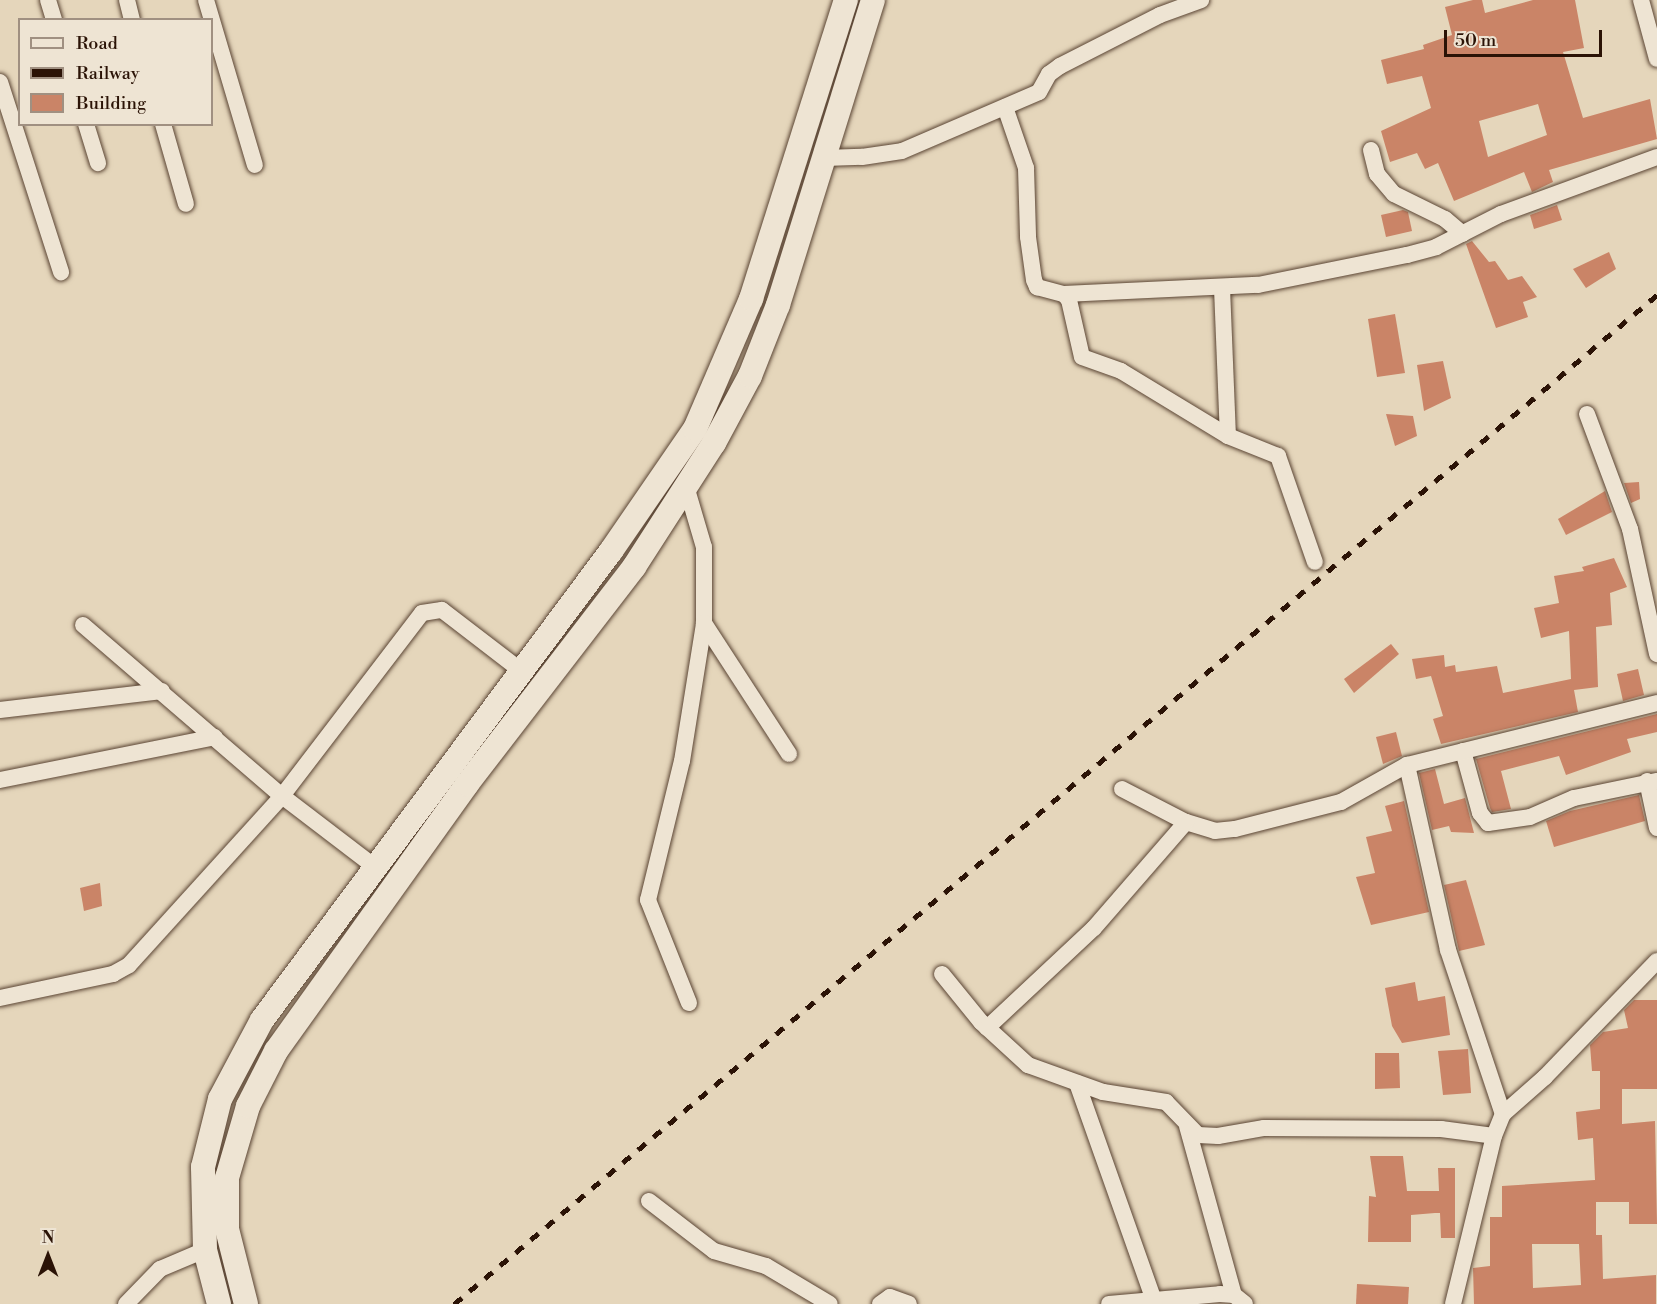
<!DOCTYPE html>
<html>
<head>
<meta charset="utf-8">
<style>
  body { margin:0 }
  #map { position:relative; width:1657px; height:1304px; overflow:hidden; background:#e5d6bb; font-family:"Libre Bodoni",serif }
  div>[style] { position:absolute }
  .building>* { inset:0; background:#ca8467 }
  .roads { filter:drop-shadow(0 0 2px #5a4433) drop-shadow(0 0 2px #5a4433) }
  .minor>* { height:16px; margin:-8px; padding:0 8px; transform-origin:8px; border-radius:8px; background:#eee4d3 }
  .secondary>* { height:24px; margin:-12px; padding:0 12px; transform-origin:12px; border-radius:12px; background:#eee4d3 }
  .rail>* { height:4.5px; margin-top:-2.25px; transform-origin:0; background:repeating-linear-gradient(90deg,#2b1306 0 10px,transparent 0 20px) }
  span { translate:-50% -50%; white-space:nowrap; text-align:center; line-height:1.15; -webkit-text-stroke:5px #eee4d3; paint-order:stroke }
  .legend { position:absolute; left:18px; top:18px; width:195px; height:108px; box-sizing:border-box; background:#eee4d3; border:2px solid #a09081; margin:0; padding:8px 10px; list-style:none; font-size:18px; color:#2b1306 }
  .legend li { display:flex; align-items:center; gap:12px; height:30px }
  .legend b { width:30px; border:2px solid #a09081 }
  .north { position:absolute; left:18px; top:1226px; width:60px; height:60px; -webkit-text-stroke:4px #eee4d3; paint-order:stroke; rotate:0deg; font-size:16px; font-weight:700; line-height:24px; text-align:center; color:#2b1306 }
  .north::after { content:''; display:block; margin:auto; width:21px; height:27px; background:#2b1306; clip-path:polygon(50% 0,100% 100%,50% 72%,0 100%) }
  .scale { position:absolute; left:1444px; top:30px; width:158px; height:27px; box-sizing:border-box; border:3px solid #2b1306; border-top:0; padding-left:8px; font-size:18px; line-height:21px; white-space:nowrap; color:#2b1306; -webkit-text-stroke:4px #eee4d3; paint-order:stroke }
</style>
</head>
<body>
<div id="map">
  <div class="building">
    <i style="clip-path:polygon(evenodd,1473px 0,1482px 0,1485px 13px,1533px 0,1575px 0,1584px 48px,1563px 52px,1583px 118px,1650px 99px,1657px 139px,1549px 170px,1553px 182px,1532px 192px,1524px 172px,1454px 201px,1438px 163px,1425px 169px,1417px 153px,1390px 162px,1381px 131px,1431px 108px,1422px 76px,1387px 84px,1381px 60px,1424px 49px,1423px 45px,1452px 35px,1445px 7px,1473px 0,1538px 104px,1547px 135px,1488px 157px,1479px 121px,1538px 104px)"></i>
    <i style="clip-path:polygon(1557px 205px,1562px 220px,1534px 229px,1530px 215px)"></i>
    <i style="clip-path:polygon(1403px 210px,1408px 212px,1412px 231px,1386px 237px,1381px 215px)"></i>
    <i style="clip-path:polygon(1472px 241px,1489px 262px,1495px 261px,1508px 280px,1522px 276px,1537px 297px,1523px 302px,1528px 317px,1496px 328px,1466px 244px)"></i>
    <i style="clip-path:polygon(1609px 252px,1616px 269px,1586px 288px,1573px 269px)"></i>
    <i style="clip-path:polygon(1395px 314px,1405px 373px,1377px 377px,1368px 319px)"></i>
    <i style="clip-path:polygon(1443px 361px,1451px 398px,1424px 411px,1417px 365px)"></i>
    <i style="clip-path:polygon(1386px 414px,1413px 416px,1417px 436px,1395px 446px)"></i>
    <i style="clip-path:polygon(1639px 482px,1640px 499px,1631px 503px,1624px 483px)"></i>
    <i style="clip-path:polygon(1605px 491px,1612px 512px,1566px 535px,1558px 519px)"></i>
    <i style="clip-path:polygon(1614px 558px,1627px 587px,1610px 593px,1612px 625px,1596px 627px,1598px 687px,1574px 690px,1578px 712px,1441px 744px,1433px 719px,1443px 716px,1431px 676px,1416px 679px,1412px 659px,1444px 655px,1445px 667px,1455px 665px,1456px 672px,1497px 666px,1503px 693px,1571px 679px,1569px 631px,1541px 638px,1534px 608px,1559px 603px,1554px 576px,1584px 571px,1582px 567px)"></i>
    <i style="clip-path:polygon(1391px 644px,1399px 654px,1354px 693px,1344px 679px)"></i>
    <i style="clip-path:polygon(1638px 669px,1644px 695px,1623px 701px,1617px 674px)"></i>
    <i style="clip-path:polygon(1657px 714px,1657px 732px,1627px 739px,1631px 752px,1566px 775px,1559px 756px,1501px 771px,1511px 809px,1492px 812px,1490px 808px,1476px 759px)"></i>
    <i style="clip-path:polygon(1396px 732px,1402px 756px,1383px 764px,1376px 737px)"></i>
    <i style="clip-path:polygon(1435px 769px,1444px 804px,1465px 798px,1474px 833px,1451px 832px,1449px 826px,1432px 830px,1419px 773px)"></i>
    <i style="clip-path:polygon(1639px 795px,1645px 821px,1554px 847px,1546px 821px,1570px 811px)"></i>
    <i style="clip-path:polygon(1404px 801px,1429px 912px,1371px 925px,1356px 877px,1375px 873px,1366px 837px,1392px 831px,1385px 806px)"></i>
    <i style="clip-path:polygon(1466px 880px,1485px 945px,1459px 951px,1444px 885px)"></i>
    <i style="clip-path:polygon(100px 883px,102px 906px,84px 911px,80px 888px)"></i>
    <i style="clip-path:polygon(1415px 982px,1418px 1001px,1445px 996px,1450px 1035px,1402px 1043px,1392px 1026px,1385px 988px)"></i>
    <i style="clip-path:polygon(evenodd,1634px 1000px,1657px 1000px,1657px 1089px,1622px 1089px,1622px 1124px,1655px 1121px,1657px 1224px,1629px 1224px,1629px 1202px,1596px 1202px,1596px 1235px,1602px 1235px,1603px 1279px,1656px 1275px,1656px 1304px,1474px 1304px,1473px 1268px,1490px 1266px,1490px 1217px,1502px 1217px,1502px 1186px,1595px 1180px,1593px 1138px,1578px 1140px,1576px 1112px,1600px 1109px,1600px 1071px,1592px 1071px,1590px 1045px,1603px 1032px,1628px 1028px,1624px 1010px,1634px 1000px,1532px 1244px,1579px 1244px,1581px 1285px,1533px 1288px,1532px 1244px)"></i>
    <i style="clip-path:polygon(1468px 1049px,1471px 1093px,1443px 1095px,1438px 1051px)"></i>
    <i style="clip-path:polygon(1375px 1053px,1399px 1053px,1400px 1088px,1375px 1089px)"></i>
    <i style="clip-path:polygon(1370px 1156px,1403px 1156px,1407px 1191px,1439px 1191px,1438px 1168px,1455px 1168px,1455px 1238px,1441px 1238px,1440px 1213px,1435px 1213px,1411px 1215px,1411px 1242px,1368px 1242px,1369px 1196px,1376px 1197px)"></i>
    <i style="clip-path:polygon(1357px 1284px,1409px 1287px,1408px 1304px,1356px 1304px)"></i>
  </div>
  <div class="roads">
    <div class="minor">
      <i style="left:48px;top:0;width:21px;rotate:73deg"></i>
      <i style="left:127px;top:0;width:21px;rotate:76deg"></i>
      <i style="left:206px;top:0;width:172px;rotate:73.5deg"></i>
      <i style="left:1641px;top:0;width:61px;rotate:74.8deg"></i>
      <i style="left:0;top:82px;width:200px;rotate:72.2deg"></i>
      <i style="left:1005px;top:107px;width:65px;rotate:71deg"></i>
      <i style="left:1026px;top:168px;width:69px;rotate:88.3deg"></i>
      <i style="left:1028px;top:237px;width:43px;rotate:82.1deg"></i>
      <i style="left:1034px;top:280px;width:8px;rotate:67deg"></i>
      <i style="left:1037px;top:287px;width:28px;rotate:15deg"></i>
      <i style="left:1064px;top:294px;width:8px;rotate:50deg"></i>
      <i style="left:1069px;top:300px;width:58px;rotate:77.2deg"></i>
      <i style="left:1082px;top:357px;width:41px;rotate:19.7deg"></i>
      <i style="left:1121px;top:371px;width:125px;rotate:31.3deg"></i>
      <i style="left:1228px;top:436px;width:54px;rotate:21.8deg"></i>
      <i style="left:1278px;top:456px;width:112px;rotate:70.8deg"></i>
      <i style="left:86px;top:124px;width:41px;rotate:72.9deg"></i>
      <i style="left:163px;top:124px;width:83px;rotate:74deg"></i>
      <i style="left:1371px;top:150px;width:25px;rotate:76deg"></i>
      <i style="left:1377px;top:174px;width:26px;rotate:50deg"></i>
      <i style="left:1394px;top:194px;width:57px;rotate:26.1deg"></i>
      <i style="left:1445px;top:219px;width:23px;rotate:40deg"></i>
      <i style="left:824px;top:158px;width:38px;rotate:-2deg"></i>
      <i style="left:862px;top:157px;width:40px;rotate:-8.5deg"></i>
      <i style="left:902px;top:151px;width:149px;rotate:-23.3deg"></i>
      <i style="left:1039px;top:92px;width:21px;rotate:-61deg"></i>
      <i style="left:1049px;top:74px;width:14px;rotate:-36deg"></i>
      <i style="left:1060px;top:66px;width:112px;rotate:-27deg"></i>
      <i style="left:1160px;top:15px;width:44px;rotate:-20.1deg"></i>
      <i style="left:1222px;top:288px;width:148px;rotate:87.7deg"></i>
      <i style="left:1064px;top:294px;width:194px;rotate:-2.7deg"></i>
      <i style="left:1258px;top:285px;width:152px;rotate:-11.4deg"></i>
      <i style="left:1407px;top:255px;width:30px;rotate:-15deg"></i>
      <i style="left:1436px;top:247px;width:73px;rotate:-26.9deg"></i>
      <i style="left:1501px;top:214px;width:166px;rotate:-20.1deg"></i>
      <i style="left:1587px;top:414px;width:123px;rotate:69.5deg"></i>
      <i style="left:1630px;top:529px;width:128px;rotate:77.8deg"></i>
      <i style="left:686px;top:486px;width:64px;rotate:73.6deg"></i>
      <i style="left:704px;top:547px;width:76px;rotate:90deg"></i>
      <i style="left:704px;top:623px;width:156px;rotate:57deg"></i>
      <i style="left:83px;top:625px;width:262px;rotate:40.7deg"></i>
      <i style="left:282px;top:796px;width:117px;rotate:37.4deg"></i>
      <i style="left:0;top:710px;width:163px;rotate:-6.7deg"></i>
      <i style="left:1463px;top:751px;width:64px;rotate:74.7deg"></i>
      <i style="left:1480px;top:813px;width:13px;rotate:51deg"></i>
      <i style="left:1488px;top:823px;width:42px;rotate:-8.1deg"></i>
      <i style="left:1530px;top:817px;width:48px;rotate:-23.4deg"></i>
      <i style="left:1574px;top:798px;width:85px;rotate:-11.6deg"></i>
      <i style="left:1407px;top:765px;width:189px;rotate:77.5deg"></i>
      <i style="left:1448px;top:950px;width:173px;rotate:71.5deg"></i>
      <i style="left:0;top:780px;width:219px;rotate:-11.3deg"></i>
      <i style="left:1647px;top:781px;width:48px;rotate:78deg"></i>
      <i style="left:1122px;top:789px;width:72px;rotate:27.3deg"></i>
      <i style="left:1186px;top:822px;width:30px;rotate:17deg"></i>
      <i style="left:1215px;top:831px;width:20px;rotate:-6deg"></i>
      <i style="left:1235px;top:829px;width:109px;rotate:-14.3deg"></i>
      <i style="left:1341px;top:802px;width:76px;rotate:-29.3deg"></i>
      <i style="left:1407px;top:765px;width:258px;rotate:-13.9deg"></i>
      <i style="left:942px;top:974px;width:62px;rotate:50.9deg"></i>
      <i style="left:981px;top:1022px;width:64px;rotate:42.5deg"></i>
      <i style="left:1028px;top:1065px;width:80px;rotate:19.8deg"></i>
      <i style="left:1103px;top:1092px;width:64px;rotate:9deg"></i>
      <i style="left:1166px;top:1102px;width:46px;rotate:45.9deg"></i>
      <i style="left:1198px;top:1135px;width:20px;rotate:3deg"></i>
      <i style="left:1218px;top:1136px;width:47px;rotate:-9.9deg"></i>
      <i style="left:1264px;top:1128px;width:177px;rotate:0.3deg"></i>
      <i style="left:1441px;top:1129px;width:53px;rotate:7.5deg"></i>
      <i style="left:0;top:998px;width:116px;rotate:-12deg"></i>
      <i style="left:113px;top:974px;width:18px;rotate:-29deg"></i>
      <i style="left:129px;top:965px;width:228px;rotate:-47.8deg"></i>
      <i style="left:282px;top:796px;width:230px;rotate:-52.6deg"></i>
      <i style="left:422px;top:613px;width:20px;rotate:-9deg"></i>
      <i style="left:442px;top:610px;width:97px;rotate:37.5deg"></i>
      <i style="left:689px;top:1003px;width:111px;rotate:-111.7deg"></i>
      <i style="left:648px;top:900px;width:143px;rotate:-76.3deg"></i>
      <i style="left:682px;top:761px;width:140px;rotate:-80.9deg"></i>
      <i style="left:987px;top:1028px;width:146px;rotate:-43.1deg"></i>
      <i style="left:1094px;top:928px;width:140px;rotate:-49deg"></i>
      <i style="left:1077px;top:1083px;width:230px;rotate:70.5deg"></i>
      <i style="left:1187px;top:1126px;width:175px;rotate:74.5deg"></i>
      <i style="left:649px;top:1201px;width:82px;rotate:37.6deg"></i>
      <i style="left:714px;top:1251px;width:54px;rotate:16.1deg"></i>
      <i style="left:766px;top:1266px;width:74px;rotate:30.7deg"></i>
      <i style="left:126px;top:1304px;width:49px;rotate:-45.8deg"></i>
      <i style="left:160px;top:1269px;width:49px;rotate:-22.9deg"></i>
      <i style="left:880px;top:1304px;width:12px;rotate:-35deg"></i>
      <i style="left:890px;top:1297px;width:20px;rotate:20deg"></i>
      <i style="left:1109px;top:1304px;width:111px;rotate:-5.1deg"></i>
      <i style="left:1220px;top:1294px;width:14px;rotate:4deg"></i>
      <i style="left:1234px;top:1295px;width:14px;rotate:39deg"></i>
      <i style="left:1453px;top:1304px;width:173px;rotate:-76.3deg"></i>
      <i style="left:1494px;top:1136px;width:24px;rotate:-68deg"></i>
      <i style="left:1503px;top:1114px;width:56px;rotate:-41.4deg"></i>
      <i style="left:1545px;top:1077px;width:161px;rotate:-46deg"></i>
    </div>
    <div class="secondary">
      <i style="left:219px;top:1304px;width:56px;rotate:-104.5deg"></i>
      <i style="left:205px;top:1250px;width:83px;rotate:-91.4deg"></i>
      <i style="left:203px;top:1167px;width:70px;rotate:-76deg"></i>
      <i style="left:220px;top:1099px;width:89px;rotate:-62deg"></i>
      <i style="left:262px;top:1020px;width:585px;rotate:-53.35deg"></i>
      <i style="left:611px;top:551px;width:148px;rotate:-55.5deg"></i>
      <i style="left:695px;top:429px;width:142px;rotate:-66.7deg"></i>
      <i style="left:751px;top:299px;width:314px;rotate:-72.4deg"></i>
      <i style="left:246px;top:1304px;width:77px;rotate:-104.2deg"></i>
      <i style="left:227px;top:1229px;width:51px;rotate:-90deg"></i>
      <i style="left:227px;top:1178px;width:75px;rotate:-73.7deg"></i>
      <i style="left:248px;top:1106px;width:62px;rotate:-63deg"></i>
      <i style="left:276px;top:1051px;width:328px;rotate:-54.4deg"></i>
      <i style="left:467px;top:784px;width:274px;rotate:-52.4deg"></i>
      <i style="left:634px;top:567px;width:148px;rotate:-57.2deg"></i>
      <i style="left:714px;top:443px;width:76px;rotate:-61.8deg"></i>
      <i style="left:750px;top:376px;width:76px;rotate:-68.5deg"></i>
      <i style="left:778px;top:305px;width:319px;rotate:-72.7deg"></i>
    </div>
  </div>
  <div class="rail">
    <i style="left:454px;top:1304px;width:1570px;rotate:-39.99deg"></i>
  </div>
  <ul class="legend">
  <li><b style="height:8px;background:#eee4d3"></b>Road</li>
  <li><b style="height:8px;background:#2b1306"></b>Railway</li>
  <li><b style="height:16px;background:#ca8467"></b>Building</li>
  </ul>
  <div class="north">N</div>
  <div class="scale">50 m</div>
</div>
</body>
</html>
